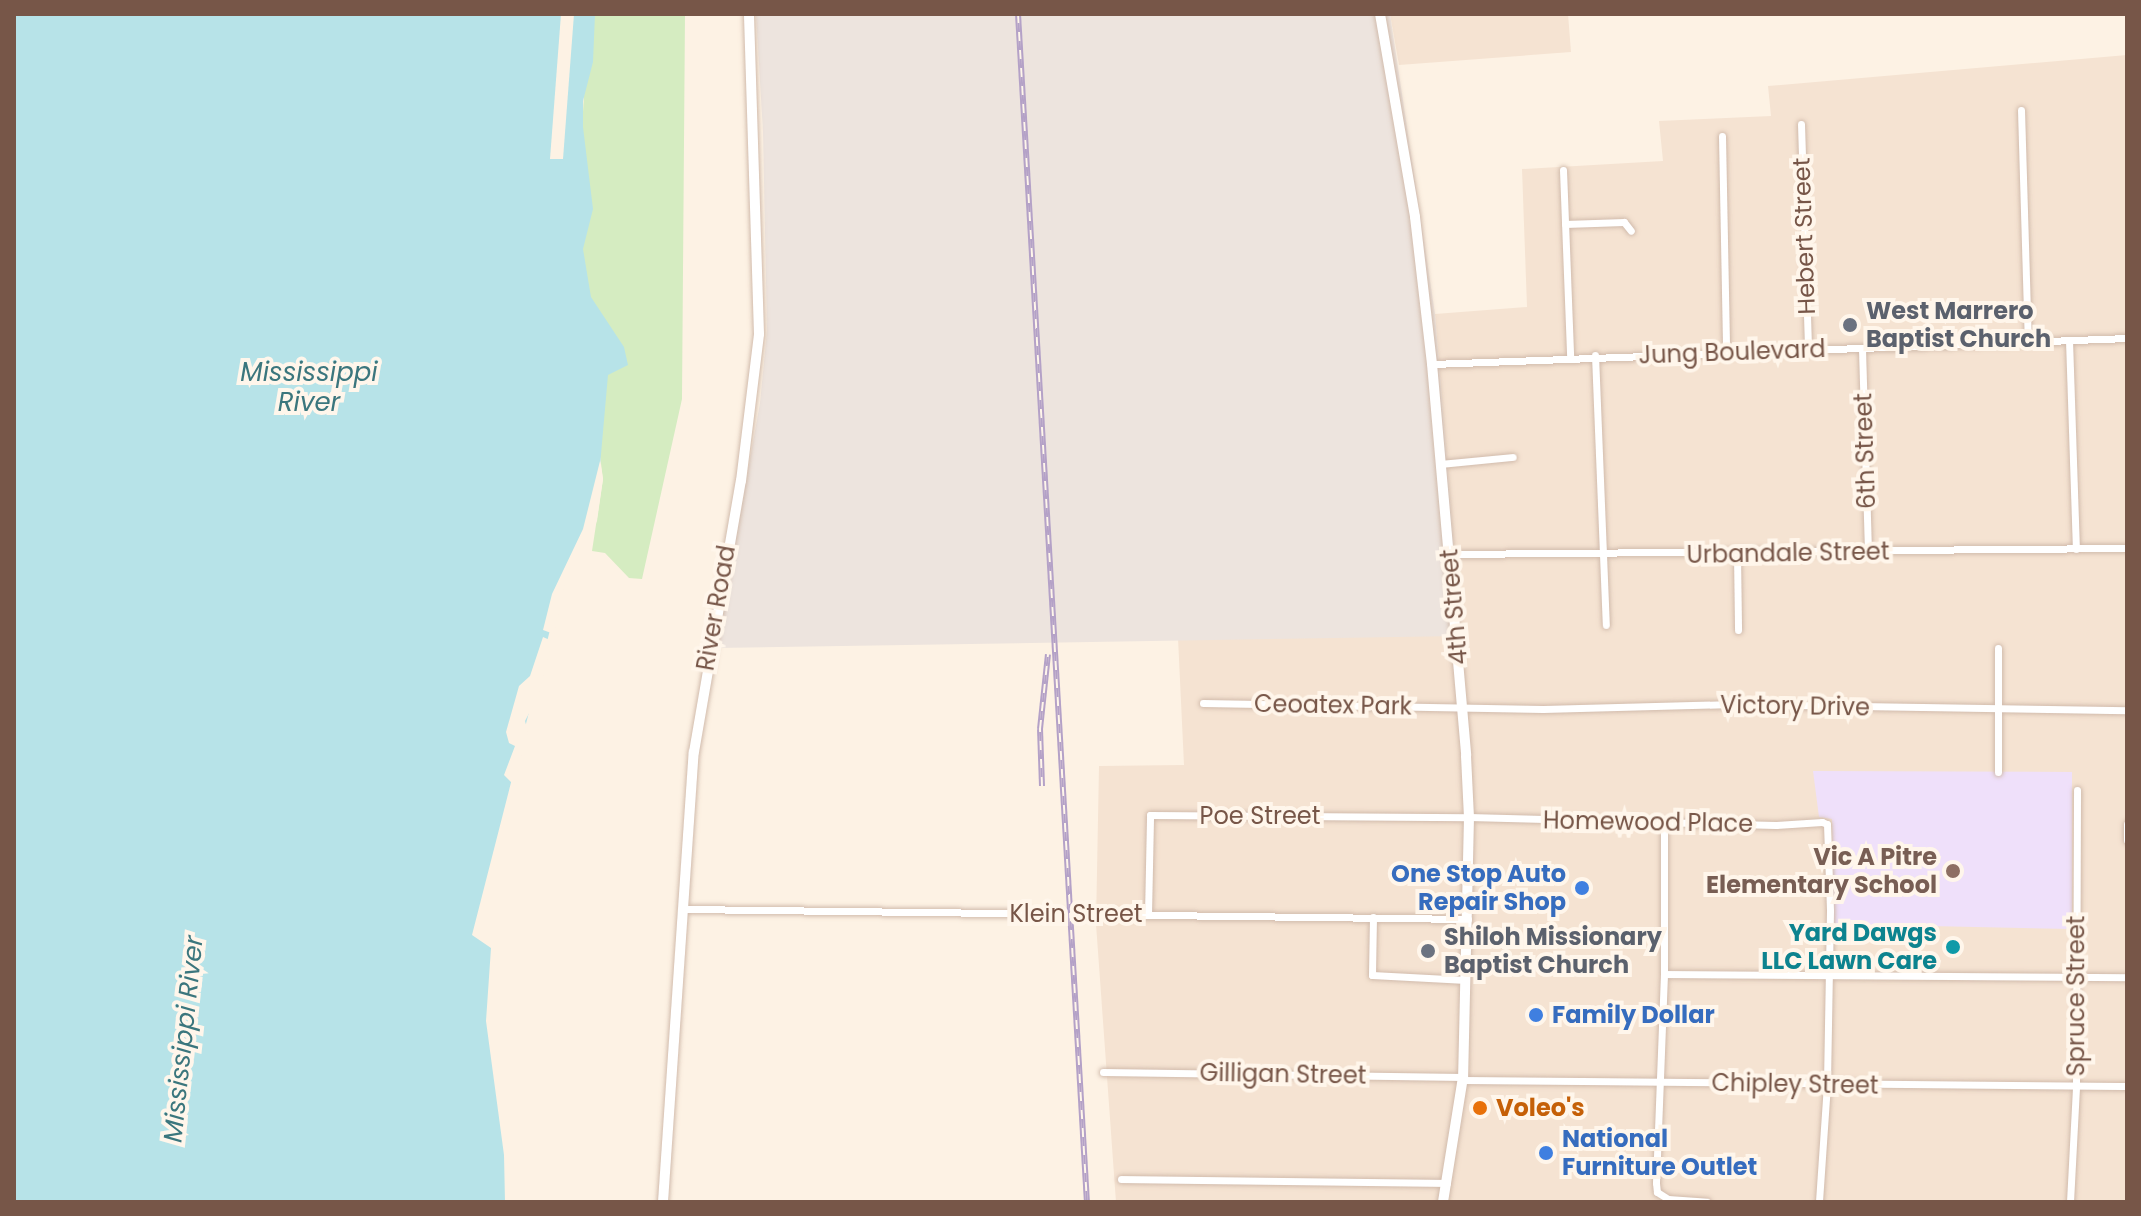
<!DOCTYPE html>
<html>
<head>
<meta charset="utf-8">
<style>
  body { margin:0 }
  #map { position:relative; width:2141px; height:1216px; overflow:hidden; background:#fdf2e4; font-family:Poppins,sans-serif }
  div>[style] { position:absolute }
  .residential>* { inset:0; background:#f5e3d2 }
  .industrial>* { inset:0; background:#ede4de }
  .education>* { inset:0; background:#efe0fa }
  .green>* { inset:0; background:#d5ecc1 }
  .water>* { inset:0; background:#b7e3e8 }
  .pier>* { inset:0; background:#fdf2e4 }
  .roads { filter:drop-shadow(0 0 2px #d1bbac) drop-shadow(0 0 2px #d1bbac) }
  .minor>* { height:7px; margin:-3.5px; padding:0 3.5px; transform-origin:3.5px; border-radius:3.5px; background:#fff }
  .secondary>* { height:10px; margin:-5px; padding:0 5px; transform-origin:5px; border-radius:5px; background:#fff }
  .rail>* { height:6px; margin-top:-3px; transform-origin:0; background:repeating-linear-gradient(90deg,#fff6eb 0 9px,#b4a1c7 0 18px); box-sizing:border-box; border-block:2px solid #b4a1c7 }
  .dots>* { width:22px; height:22px; translate:-50% -50%; box-sizing:border-box; border:4px solid #fff6eb; border-radius:50% }
  span { translate:-50% -50%; white-space:nowrap; text-align:center; line-height:1.15; -webkit-text-stroke:8px #fff6eb; paint-order:stroke }
  .street-label { font-size:24px; color:#775648 }
  .worship-label { font-size:24px; color:#5b616d; font-weight:700 }
  .left { translate:0 -50%; text-align:left }
  .education-label { font-size:24px; color:#785e54; font-weight:700 }
  .right { translate:-100% -50%; text-align:right }
  .shop-label { font-size:24px; color:#366cbe; font-weight:700 }
  .culture-label { font-size:24px; color:#0d838f; font-weight:700 }
  .food-label { font-size:24px; color:#c56008; font-weight:700 }
  .water-label { font-size:26px; color:#3b767d; font-style:italic }
  .frame { position:absolute; inset:0; border:16px solid #775648; pointer-events:none }
</style>
</head>
<body>
<div id="map">
  <div class="residential">
    <i style="clip-path:polygon(1390px 14px,1568px 14px,1571px 52px,1399px 65px)"></i>
    <i style="clip-path:polygon(2127px 55px,2127px 1202px,1116px 1202px,1096px 924px,1099px 766px,1184px 765px,1178px 638px,1461px 635px,1435px 314px,1527px 307px,1522px 169px,1663px 161px,1659px 121px,1771px 116px,1768px 86px)"></i>
  </div>
  <div class="industrial">
    <i style="clip-path:polygon(756px 14px,1390px 14px,1435px 314px,1461px 636px,716px 648px,760px 403px,767px 331px,763px 132px)"></i>
  </div>
  <div class="education">
    <i style="clip-path:polygon(1813px 771px,2072px 772px,2072px 929px,1834px 924px,1832px 819px,1819px 817px)"></i>
  </div>
  <div class="green">
    <i style="clip-path:polygon(589px 14px,685px 14px,682px 399px,642px 579px,629px 578px,605px 553px,592px 551px,603px 479px,574px 258px)"></i>
  </div>
  <div class="water">
    <i style="clip-path:polygon(14px 14px,595px 14px,593px 62px,583px 101px,583px 127px,593px 209px,583px 249px,591px 297px,624px 347px,628px 365px,608px 375px,596px 511px,562px 583px,472px 935px,491px 948px,486px 1021px,504px 1155px,505px 1202px,14px 1202px)"></i>
  </div>
  <div class="pier">
    <i style="clip-path:polygon(561px 14px,574px 14px,563px 159px,550px 159px)"></i>
    <i style="clip-path:polygon(600px 461px,603px 479px,597px 521px,565px 584px,554px 634px,543px 630px,552px 594px,583px 529px)"></i>
    <i style="clip-path:polygon(543px 637px,552px 641px,538px 696px,525px 721px,528px 732px,514px 785px,504px 775px,515px 746px,509px 743px,506px 732px,519px 686px,530px 676px)"></i>
  </div>
  <div class="roads">
    <div class="minor">
      <i style="left:2021px;top:110px;width:232px;rotate:88.3deg"></i>
      <i style="left:1801px;top:124px;width:224px;rotate:88.2deg"></i>
      <i style="left:1722px;top:136px;width:216px;rotate:88.9deg"></i>
      <i style="left:1563px;top:170px;width:186px;rotate:87.8deg"></i>
      <i style="left:1565px;top:224px;width:59px;rotate:-1.9deg"></i>
      <i style="left:1624px;top:222px;width:11px;rotate:52deg"></i>
      <i style="left:2069px;top:340px;width:209px;rotate:88.1deg"></i>
      <i style="left:1862px;top:349px;width:203px;rotate:88.3deg"></i>
      <i style="left:1595px;top:355px;width:270px;rotate:87.7deg"></i>
      <i style="left:1432px;top:364px;width:695px;rotate:-2.14deg"></i>
      <i style="left:1441px;top:464px;width:72px;rotate:-5.6deg"></i>
      <i style="left:1450px;top:554px;width:677px;rotate:-0.51deg"></i>
      <i style="left:1737px;top:554px;width:76px;rotate:89.2deg"></i>
      <i style="left:1998px;top:648px;width:124px;rotate:90deg"></i>
      <i style="left:1203px;top:703px;width:340px;rotate:1deg"></i>
      <i style="left:1543px;top:709px;width:190px;rotate:-1.5deg"></i>
      <i style="left:1733px;top:704px;width:394px;rotate:0.9deg"></i>
      <i style="left:1664px;top:823px;width:151px;rotate:90deg"></i>
      <i style="left:1664px;top:974px;width:209px;rotate:92.2deg"></i>
      <i style="left:1656px;top:1183px;width:9px;rotate:84deg"></i>
      <i style="left:1657px;top:1192px;width:13px;rotate:32deg"></i>
      <i style="left:1668px;top:1199px;width:39px;rotate:4deg"></i>
      <i style="left:2127px;top:824px;width:16px;rotate:90deg"></i>
      <i style="left:685px;top:909px;width:783px;rotate:0.73deg"></i>
      <i style="left:1148px;top:914px;width:99px;rotate:-88.8deg"></i>
      <i style="left:1150px;top:815px;width:319px;rotate:0.4deg"></i>
      <i style="left:1469px;top:817px;width:307px;rotate:1.5deg"></i>
      <i style="left:1776px;top:825px;width:46px;rotate:-3.7deg"></i>
      <i style="left:1822px;top:822px;width:5px;rotate:22deg"></i>
      <i style="left:1827px;top:824px;width:87px;rotate:88deg"></i>
      <i style="left:1830px;top:911px;width:173px;rotate:91deg"></i>
      <i style="left:1827px;top:1084px;width:118px;rotate:93.9deg"></i>
      <i style="left:1373px;top:917px;width:58px;rotate:91deg"></i>
      <i style="left:1372px;top:975px;width:94px;rotate:3deg"></i>
      <i style="left:1664px;top:974px;width:463px;rotate:0.4deg"></i>
      <i style="left:1103px;top:1072px;width:360px;rotate:0.8deg"></i>
      <i style="left:1463px;top:1080px;width:664px;rotate:0.52deg"></i>
      <i style="left:1121px;top:1179px;width:326px;rotate:0.7deg"></i>
      <i style="left:2070px;top:1202px;width:116px;rotate:-87deg"></i>
      <i style="left:2076px;top:1086px;width:296px;rotate:-89.8deg"></i>
    </div>
    <div class="secondary">
      <i style="left:1380px;top:14px;width:206px;rotate:80.2deg"></i>
      <i style="left:1415px;top:217px;width:148px;rotate:83.4deg"></i>
      <i style="left:1432px;top:364px;width:393px;rotate:85deg"></i>
      <i style="left:1466px;top:756px;width:61px;rotate:87.2deg"></i>
      <i style="left:1469px;top:817px;width:260px;rotate:91.3deg"></i>
      <i style="left:1463px;top:1077px;width:127px;rotate:99.1deg"></i>
      <i style="left:663px;top:1202px;width:451px;rotate:-86.1deg"></i>
      <i style="left:694px;top:752px;width:275px;rotate:-80.2deg"></i>
      <i style="left:741px;top:481px;width:148px;rotate:-83deg"></i>
      <i style="left:759px;top:334px;width:320px;rotate:-91.8deg"></i>
    </div>
  </div>
  <div class="rail">
    <i style="left:1018px;top:14px;width:1190px;rotate:86.68deg"></i>
    <i style="left:1042px;top:786px;width:57px;rotate:-92deg"></i>
    <i style="left:1040px;top:729px;width:75px;rotate:-83.9deg"></i>
  </div>
  <div class="dots">
    <i style="left:1850px;top:325px;background:#6b7280"></i>
    <i style="left:1953px;top:871px;background:#8d6e63"></i>
    <i style="left:1582px;top:888px;background:#3f7fe0"></i>
    <i style="left:1953px;top:947px;background:#0f9aa8"></i>
    <i style="left:1428px;top:951px;background:#6b7280"></i>
    <i style="left:1536px;top:1015px;background:#3f7fe0"></i>
    <i style="left:1480px;top:1108px;background:#e8710a"></i>
    <i style="left:1546px;top:1153px;background:#3f7fe0"></i>
  </div>
  <div class="street-label">
    <span style="left:1804px;top:236px;rotate:-92deg">Hebert Street</span>
    <span style="left:1732px;top:352px;rotate:-2deg">Jung Boulevard</span>
    <span style="left:1865px;top:451px;rotate:-92deg">6th Street</span>
    <span style="left:1788px;top:553px;rotate:-1deg">Urbandale Street</span>
    <span style="left:1454px;top:607px;rotate:-95deg">4th Street</span>
    <span style="left:716px;top:608px;rotate:-80deg">River Road</span>
    <span style="left:1333px;top:705px;rotate:1deg">Ceoatex Park</span>
    <span style="left:1795px;top:706px;rotate:1deg">Victory Drive</span>
    <span style="left:1260px;top:816px">Poe Street</span>
    <span style="left:1648px;top:822px;rotate:1deg">Homewood Place</span>
    <span style="left:1076px;top:914px">Klein Street</span>
    <span style="left:2076px;top:996px;rotate:-90deg">Spruce Street</span>
    <span style="left:1283px;top:1074px;rotate:1deg">Gilligan Street</span>
    <span style="left:1795px;top:1084px;rotate:1deg">Chipley Street</span>
  </div>
  <div class="worship-label">
    <span class="left" style="left:1866px;top:325px">West Marrero<br>Baptist Church</span>
    <span class="left" style="left:1444px;top:951px">Shiloh Missionary<br>Baptist Church</span>
  </div>
  <div class="education-label">
    <span class="right" style="left:1937px;top:871px">Vic A Pitre<br>Elementary School</span>
  </div>
  <div class="shop-label">
    <span class="right" style="left:1566px;top:888px">One Stop Auto<br>Repair Shop</span>
    <span class="left" style="left:1552px;top:1015px">Family Dollar</span>
    <span class="left" style="left:1562px;top:1153px">National<br>Furniture Outlet</span>
  </div>
  <div class="culture-label">
    <span class="right" style="left:1937px;top:947px">Yard Dawgs<br>LLC Lawn Care</span>
  </div>
  <div class="food-label">
    <span class="left" style="left:1496px;top:1108px">Voleo's</span>
  </div>
  <div class="water-label">
    <span style="left:309px;top:388px">Mississippi<br>River</span>
    <span style="left:184px;top:1039px;rotate:-84deg">Mississippi River</span>
  </div>
  <div class="frame"></div>
</div>
</body>
</html>
